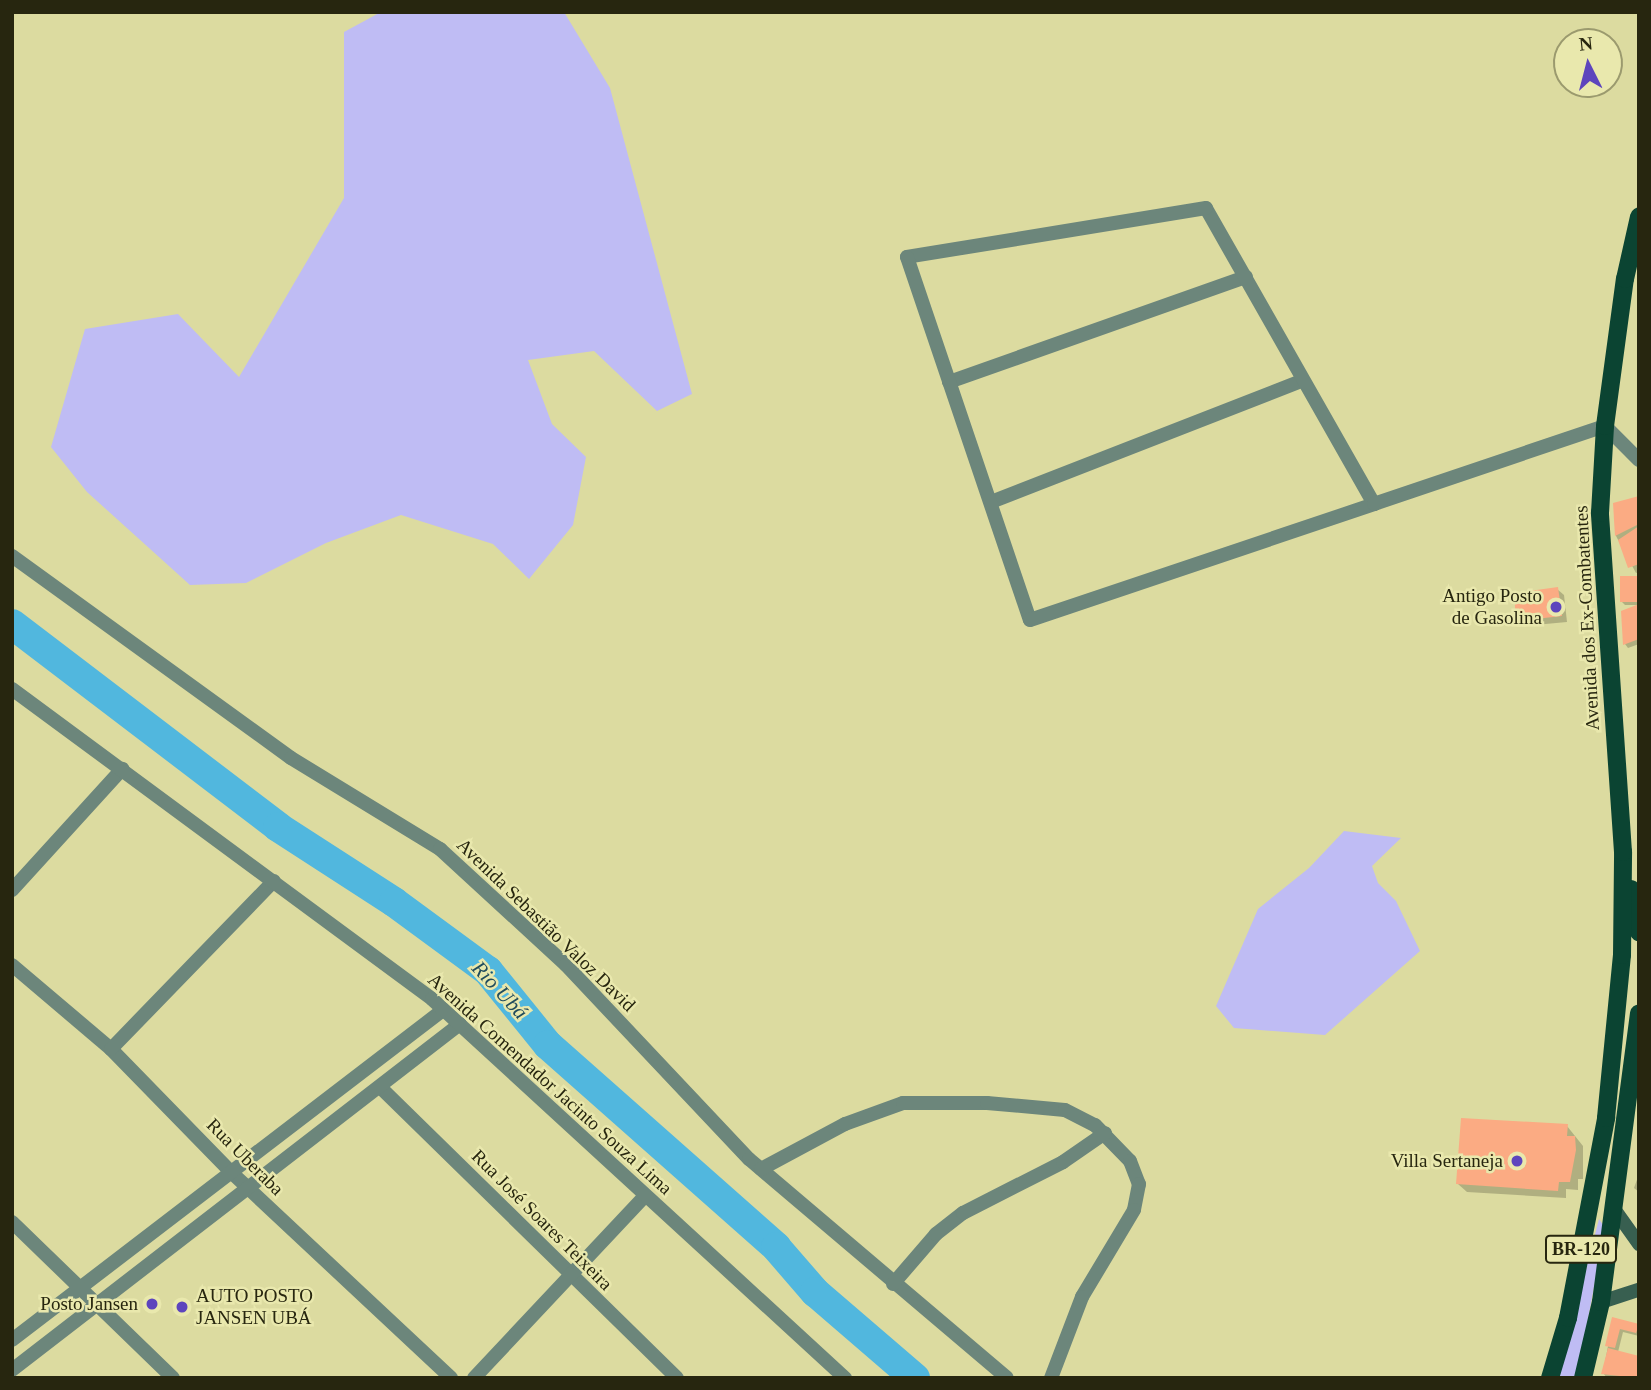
<!DOCTYPE html>
<html>
<head>
<meta charset="utf-8">
<style>
  body { margin:0 }
  #map { position:relative; width:1651px; height:1390px; overflow:hidden; background:#dcdba0; font-family:Georgia,serif }
  div>[style] { position:absolute }
  .green>* { inset:0; background:#bfbcf4 }
  .shadow>* { inset:0; background:#0003 }
  .river>* { height:30px; margin:-15px; padding:0 15px; transform-origin:15px; border-radius:15px; background:#51b7de }
  .building>* { inset:0; background:#fbab83 }
  .minor>* { height:14px; margin:-7px; padding:0 7px; transform-origin:7px; border-radius:7px; background:#6c867b }
  .tertiary>* { height:14px; margin:-7px; padding:0 7px; transform-origin:7px; border-radius:7px; background:#6c867b }
  .secondary>* { height:14px; margin:-7px; padding:0 7px; transform-origin:7px; border-radius:7px; background:#385f50 }
  .primary>* { height:18px; margin:-9px; padding:0 9px; transform-origin:9px; border-radius:9px; background:#0b4432 }
  .dots>* { width:19px; height:19px; translate:-50% -50%; box-sizing:border-box; border:4px solid #e9e8ad; border-radius:50% }
  span { translate:-50% -50%; white-space:nowrap; text-align:center; line-height:1.15; -webkit-text-stroke:5px #e9e8ad; paint-order:stroke }
  .shield-label span { padding:2px 5px; background:#e9e8ad; border:2px solid; border-radius:5px; -webkit-text-stroke-width:0 }
  .shield-label { font-size:18px; color:#27260f; font-weight:700 }
  .poi-label { font-size:19px; color:#27260f }
  .right { translate:-100% -50%; text-align:right }
  .left { translate:0 -50%; text-align:left }
  .street-label { font-size:19px; color:#27260f }
  .water-label { font-size:21px; color:#214c5d; font-style:italic }
  .frame { position:absolute; inset:0; border:14px solid #27260f; pointer-events:none }
  .north { position:absolute; left:1553px; top:28px; width:70px; height:70px; box-sizing:border-box; background:#e9e8ad; border:2px solid #9b9a6e; border-radius:50%; rotate:354deg; font-size:19px; font-weight:700; line-height:28px; text-align:center; color:#27260f }
  .north::after { content:''; display:block; margin:auto; width:24px; height:32px; background:#5d45bd; clip-path:polygon(50% 0,100% 100%,50% 72%,0 100%) }
</style>
</head>
<body>
<div id="map">
  <div class="green">
    <i style="clip-path:polygon(381px 12px,564px 12px,610px 88px,692px 394px,657px 411px,594px 351px,528px 360px,552px 424px,586px 457px,573px 525px,529px 579px,493px 544px,401px 515px,326px 543px,246px 583px,190px 585px,87px 492px,51px 447px,85px 329px,178px 314px,239px 377px,344px 198px,344px 32px)"></i>
    <i style="clip-path:polygon(1344px 831px,1401px 838px,1372px 866px,1378px 883px,1396px 901px,1420px 951px,1325px 1035px,1234px 1028px,1216px 1006px,1258px 909px,1309px 868px)"></i>
    <i style="clip-path:polygon(1599px 1219px,1605px 1228px,1577px 1378px,1558px 1378px)"></i>
  </div>
  <div class="shadow">
    <i style="clip-path:polygon(1639px 498px,1639px 572px,1636px 573px,1616px 536px,1615px 504px)"></i>
    <i style="clip-path:polygon(1639px 578px,1639px 605px,1625px 605px,1621px 601px)"></i>
    <i style="clip-path:polygon(1557px 589px,1564px 595px,1567px 622px,1524px 626px,1518px 620px)"></i>
    <i style="clip-path:polygon(1639px 606px,1639px 644px,1628px 648px,1625px 644px)"></i>
    <i style="clip-path:polygon(1567px 1126px,1583px 1146px,1583px 1179px,1578px 1179px,1578px 1190px,1566px 1189px,1566px 1198px,1467px 1192px,1458px 1184px)"></i>
    <i style="clip-path:polygon(1639px 1174px,1639px 1192px,1634px 1188px)"></i>
    <i style="clip-path:polygon(1613px 1319px,1639px 1326px,1639px 1336px,1623px 1332px,1618px 1352px,1639px 1378px,1607px 1378px,1603px 1373px)"></i>
  </div>
  <div class="river">
    <i style="left:12px;top:624px;width:335px;rotate:37.3deg"></i>
    <i style="left:278px;top:827px;width:138px;rotate:32.9deg"></i>
    <i style="left:394px;top:902px;width:117px;rotate:36.3deg"></i>
    <i style="left:488px;top:971px;width:95px;rotate:51deg"></i>
    <i style="left:548px;top:1045px;width:305px;rotate:41.5deg"></i>
    <i style="left:776px;top:1247px;width:60px;rotate:49.1deg"></i>
    <i style="left:815px;top:1292px;width:132px;rotate:40.7deg"></i>
  </div>
  <div class="building">
    <i style="clip-path:polygon(1639px 496px,1639px 524px,1615px 536px,1613px 503px)"></i>
    <i style="clip-path:polygon(1639px 526px,1639px 564px,1628px 568px,1618px 540px)"></i>
    <i style="clip-path:polygon(1620px 576px,1639px 576px,1639px 602px,1620px 602px)"></i>
    <i style="clip-path:polygon(1558px 587px,1562px 616px,1516px 621px,1514px 593px)"></i>
    <i style="clip-path:polygon(1639px 604px,1639px 639px,1623px 645px,1621px 611px)"></i>
    <i style="clip-path:polygon(1461px 1118px,1568px 1124px,1567px 1136px,1575px 1136px,1576px 1150px,1570px 1182px,1559px 1182px,1558px 1191px,1456px 1184px)"></i>
    <i style="clip-path:polygon(1612px 1317px,1639px 1324px,1636px 1333px,1620px 1329px,1615px 1348px,1605px 1346px)"></i>
    <i style="clip-path:polygon(1608px 1348px,1639px 1356px,1639px 1378px,1601px 1374px)"></i>
  </div>
  <div class="minor">
    <i style="left:949px;top:382px;width:315px;rotate:-19.5deg"></i>
    <i style="left:991px;top:502px;width:333px;rotate:-21.3deg"></i>
    <i style="left:1374px;top:504px;width:340px;rotate:-119.6deg"></i>
    <i style="left:1206px;top:208px;width:303px;rotate:170.7deg"></i>
    <i style="left:907px;top:257px;width:383px;rotate:71.3deg"></i>
    <i style="left:1030px;top:620px;width:363px;rotate:-18.6deg"></i>
    <i style="left:1374px;top:504px;width:244px;rotate:-18.7deg"></i>
    <i style="left:1605px;top:426px;width:48px;rotate:45deg"></i>
    <i style="left:12px;top:556px;width:344px;rotate:35.9deg"></i>
    <i style="left:291px;top:758px;width:175px;rotate:31.4deg"></i>
    <i style="left:440px;top:849px;width:171px;rotate:42.6deg"></i>
    <i style="left:566px;top:965px;width:267px;rotate:46.7deg"></i>
    <i style="left:749px;top:1159px;width:338px;rotate:40.3deg"></i>
    <i style="left:12px;top:890px;width:164px;rotate:-47.7deg"></i>
    <i style="left:12px;top:965px;width:130px;rotate:40.3deg"></i>
    <i style="left:111px;top:1049px;width:173px;rotate:45.7deg"></i>
    <i style="left:232px;top:1173px;width:300px;rotate:43.1deg"></i>
    <i style="left:111px;top:1049px;width:234px;rotate:-45.9deg"></i>
    <i style="left:381px;top:1088px;width:414px;rotate:44.4deg"></i>
    <i style="left:761px;top:1169px;width:95px;rotate:-28.2deg"></i>
    <i style="left:845px;top:1124px;width:62px;rotate:-19.9deg"></i>
    <i style="left:903px;top:1103px;width:84px"></i>
    <i style="left:987px;top:1103px;width:78px;rotate:5.1deg"></i>
    <i style="left:1065px;top:1110px;width:34px;rotate:27deg"></i>
    <i style="left:1095px;top:1125px;width:50px;rotate:45.8deg"></i>
    <i style="left:1130px;top:1161px;width:25px;rotate:69deg"></i>
    <i style="left:1139px;top:1184px;width:26px;rotate:101deg"></i>
    <i style="left:1134px;top:1210px;width:101px;rotate:120.9deg"></i>
    <i style="left:1082px;top:1297px;width:87px;rotate:110.9deg"></i>
    <i style="left:893px;top:1284px;width:66px;rotate:-49.3deg"></i>
    <i style="left:936px;top:1234px;width:34px;rotate:-38deg"></i>
    <i style="left:963px;top:1213px;width:112px;rotate:-27deg"></i>
    <i style="left:1063px;top:1162px;width:51px;rotate:-34.6deg"></i>
    <i style="left:12px;top:1340px;width:543px;rotate:-37.44deg"></i>
    <i style="left:12px;top:1370px;width:566px;rotate:-37.68deg"></i>
    <i style="left:474px;top:1378px;width:250px;rotate:-46.8deg"></i>
  </div>
  <div class="tertiary">
    <i style="left:12px;top:689px;width:522px;rotate:36.43deg"></i>
    <i style="left:432px;top:999px;width:561px;rotate:42.54deg"></i>
    <i style="left:12px;top:1222px;width:224px;rotate:44.1deg"></i>
  </div>
  <div class="secondary">
    <i style="left:1612px;top:1206px;width:47px;rotate:54.6deg"></i>
    <i style="left:1601px;top:1302px;width:40px;rotate:-18deg"></i>
  </div>
  <div class="primary">
    <i style="left:1631px;top:889px;width:44px;rotate:79.5deg"></i>
    <i style="left:1550px;top:1378px;width:63px;rotate:-73.3deg"></i>
    <i style="left:1568px;top:1318px;width:204px;rotate:-79.2deg"></i>
    <i style="left:1606px;top:1118px;width:164px;rotate:-84.4deg"></i>
    <i style="left:1622px;top:955px;width:103px;rotate:-89.4deg"></i>
    <i style="left:1623px;top:852px;width:340px;rotate:-93.9deg"></i>
    <i style="left:1600px;top:513px;width:87px;rotate:-86.7deg"></i>
    <i style="left:1605px;top:426px;width:148px;rotate:-82.3deg"></i>
    <i style="left:1625px;top:279px;width:64px;rotate:-77.3deg"></i>
    <i style="left:1583px;top:1378px;width:78px;rotate:-76.7deg"></i>
    <i style="left:1601px;top:1302px;width:291px;rotate:-82.5deg"></i>
  </div>
  <div class="dots">
    <i style="left:1556px;top:607px;background:#5d45bd"></i>
    <i style="left:1517px;top:1161px;background:#5d45bd"></i>
    <i style="left:152px;top:1304px;background:#5d45bd"></i>
    <i style="left:182px;top:1307px;background:#5d45bd"></i>
  </div>
  <div class="shield-label">
    <span style="left:1581px;top:1249px">BR-120</span>
  </div>
  <div class="poi-label">
    <span class="right" style="left:1542px;top:607px">Antigo Posto<br>de Gasolina</span>
    <span class="right" style="left:1503px;top:1161px">Villa Sertaneja</span>
    <span class="left" style="left:196px;top:1307px">AUTO POSTO<br>JANSEN UBÁ</span>
    <span class="right" style="left:138px;top:1304px">Posto Jansen</span>
  </div>
  <div class="street-label">
    <span style="left:1587px;top:618px;rotate:-93deg">Avenida dos Ex-Combatentes</span>
    <span style="left:546px;top:925px;rotate:44deg">Avenida Sebastião Valoz David</span>
    <span style="left:550px;top:1084px;rotate:42deg">Avenida Comendador Jacinto Souza Lima</span>
    <span style="left:245px;top:1157px;rotate:45deg">Rua Uberaba</span>
    <span style="left:542px;top:1220px;rotate:45deg">Rua José Soares Teixeira</span>
  </div>
  <div class="water-label">
    <span style="left:500px;top:990px;rotate:47deg">Rio Ubá</span>
  </div>
  <div class="frame"></div>
  <div class="north">N</div>
</div>
</body>
</html>
